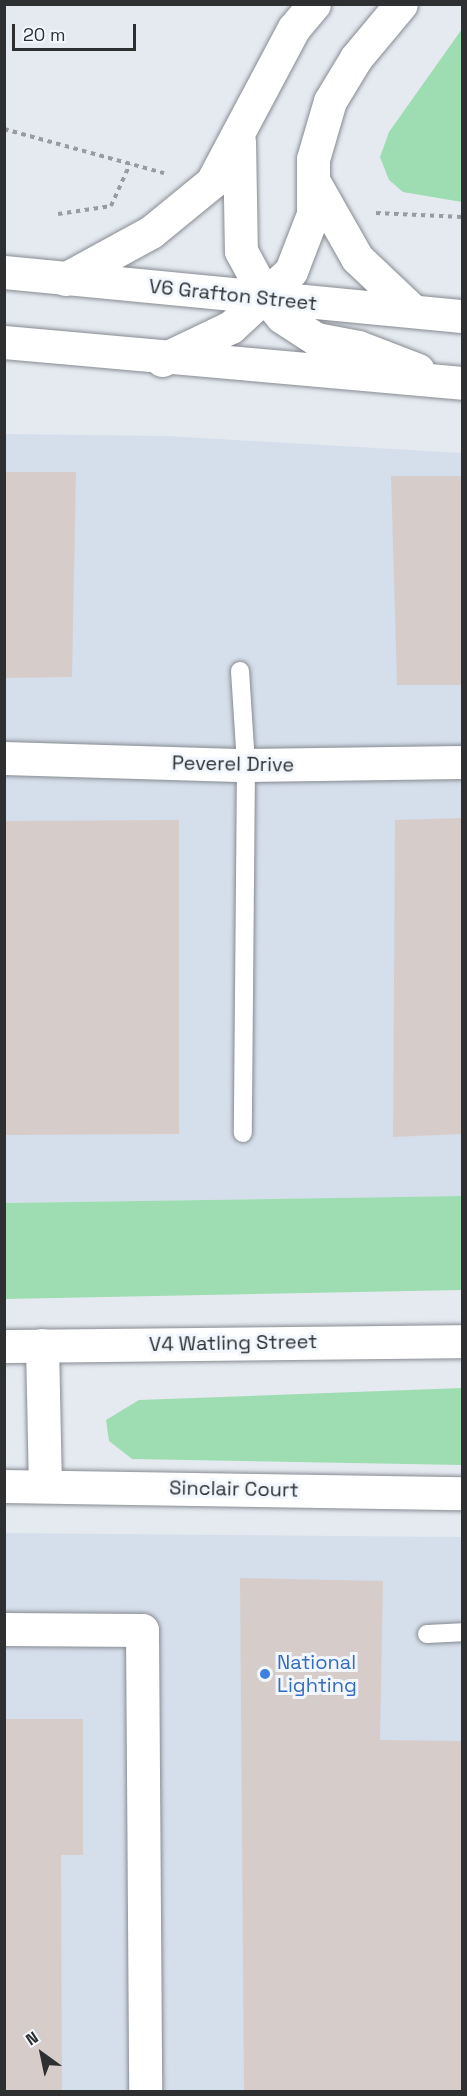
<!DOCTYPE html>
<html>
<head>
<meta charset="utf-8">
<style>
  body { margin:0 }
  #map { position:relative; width:467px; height:2096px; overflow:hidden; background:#e5eaf1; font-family:"Space Grotesk",sans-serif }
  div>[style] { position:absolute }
  .built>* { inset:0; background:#d5deeb }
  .green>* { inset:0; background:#9eddb1 }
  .building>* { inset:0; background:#d6cdcb }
  .path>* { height:4px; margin-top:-2px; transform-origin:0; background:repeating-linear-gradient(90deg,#989ca0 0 4.5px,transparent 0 9px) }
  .roads { filter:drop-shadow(0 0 2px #878b91) drop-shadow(0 0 2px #878b91) }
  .service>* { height:18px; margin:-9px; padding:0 9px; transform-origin:9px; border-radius:9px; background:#fff }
  .minor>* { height:33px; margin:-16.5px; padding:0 16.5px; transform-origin:16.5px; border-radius:16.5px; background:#fff }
  .tertiary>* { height:33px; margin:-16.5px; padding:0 16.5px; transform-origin:16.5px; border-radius:16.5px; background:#fff }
  .dots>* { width:16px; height:16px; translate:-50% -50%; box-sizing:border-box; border:3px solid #f2f7fe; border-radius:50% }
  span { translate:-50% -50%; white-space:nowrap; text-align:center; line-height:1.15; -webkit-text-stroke:6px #f2f7fe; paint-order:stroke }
  .street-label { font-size:20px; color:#2d2f31 }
  .shop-label { font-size:20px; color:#366cbe }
  .left { translate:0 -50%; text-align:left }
  .frame { position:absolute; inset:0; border:6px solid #2d2f31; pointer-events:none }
  .north { position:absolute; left:12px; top:2024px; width:60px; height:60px; -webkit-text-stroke:4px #f2f7fe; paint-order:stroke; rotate:327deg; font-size:16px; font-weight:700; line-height:24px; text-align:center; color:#2d2f31 }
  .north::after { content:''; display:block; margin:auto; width:21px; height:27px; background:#2d2f31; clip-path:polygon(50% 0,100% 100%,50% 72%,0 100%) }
  .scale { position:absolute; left:12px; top:24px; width:124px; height:27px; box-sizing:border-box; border:3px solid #2d2f31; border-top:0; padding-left:8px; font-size:18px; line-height:21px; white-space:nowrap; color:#2d2f31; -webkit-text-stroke:4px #f2f7fe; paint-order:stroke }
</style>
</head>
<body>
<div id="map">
  <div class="built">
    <i style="clip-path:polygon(4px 434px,166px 436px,462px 453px,462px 1196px,5px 1203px)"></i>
    <i style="clip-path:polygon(4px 1533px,462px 1537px,462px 2091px,5px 2091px)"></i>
  </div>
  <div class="green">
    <i style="clip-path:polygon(462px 29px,462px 202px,403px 192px,389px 180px,380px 157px,389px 132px)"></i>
    <i style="clip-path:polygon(462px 1196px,462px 1290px,5px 1299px,5px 1203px)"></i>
    <i style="clip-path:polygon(462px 1388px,462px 1465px,132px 1459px,109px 1441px,106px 1420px,139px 1400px)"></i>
  </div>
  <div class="building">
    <i style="clip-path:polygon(4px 472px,76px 472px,72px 677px,4px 678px)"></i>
    <i style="clip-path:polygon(391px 476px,462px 476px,462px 685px,397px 685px)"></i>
    <i style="clip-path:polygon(462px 818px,462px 1134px,393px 1137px,395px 820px)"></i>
    <i style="clip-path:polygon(179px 820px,179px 1134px,4px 1135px,4px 821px)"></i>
    <i style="clip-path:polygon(240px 1578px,383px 1581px,380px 1740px,462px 1741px,462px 2091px,244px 2091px)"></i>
    <i style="clip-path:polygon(4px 1719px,83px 1719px,83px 1855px,61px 1855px,62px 2091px,4px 2091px)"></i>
  </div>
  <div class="path">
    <i style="left:4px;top:129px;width:166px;rotate:15.4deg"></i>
    <i style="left:376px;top:213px;width:86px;rotate:2.7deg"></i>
    <i style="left:58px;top:214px;width:54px;rotate:-8.6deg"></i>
    <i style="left:111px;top:206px;width:46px;rotate:-65.7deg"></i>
  </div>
  <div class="roads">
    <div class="service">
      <i style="left:240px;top:671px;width:94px;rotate:86.3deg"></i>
      <i style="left:246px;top:765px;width:368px;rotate:90.5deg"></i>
      <i style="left:427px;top:1634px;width:35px;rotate:-3deg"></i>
    </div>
    <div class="minor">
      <i style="left:239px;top:141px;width:110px;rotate:89deg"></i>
      <i style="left:241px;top:251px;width:55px;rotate:61.6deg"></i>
      <i style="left:315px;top:184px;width:85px;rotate:60.4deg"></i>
      <i style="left:357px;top:258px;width:77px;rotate:43.4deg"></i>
      <i style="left:65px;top:279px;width:98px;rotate:-28.7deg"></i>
      <i style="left:151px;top:232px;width:79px;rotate:-39.3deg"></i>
      <i style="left:212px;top:182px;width:174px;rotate:-62deg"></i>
      <i style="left:294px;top:28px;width:31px;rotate:-50deg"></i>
      <i style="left:162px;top:360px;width:76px;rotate:-25.6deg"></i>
      <i style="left:231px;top:327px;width:82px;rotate:-43deg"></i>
      <i style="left:291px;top:271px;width:61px;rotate:-68.9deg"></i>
      <i style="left:313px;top:214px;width:55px;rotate:-90deg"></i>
      <i style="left:313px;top:159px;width:60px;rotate:-73.7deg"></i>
      <i style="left:330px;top:101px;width:50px;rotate:-58.8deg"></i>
      <i style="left:356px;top:58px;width:70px;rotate:-50.2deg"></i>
      <i style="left:4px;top:758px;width:242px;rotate:1.7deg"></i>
      <i style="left:246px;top:765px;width:216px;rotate:-0.8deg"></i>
      <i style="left:42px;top:1345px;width:140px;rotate:88.8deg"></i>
      <i style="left:4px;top:1486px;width:458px;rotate:0.9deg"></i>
      <i style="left:4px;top:1629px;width:138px;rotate:0.4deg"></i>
      <i style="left:142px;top:1630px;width:462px;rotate:89.6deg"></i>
    </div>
    <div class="tertiary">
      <i style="left:4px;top:272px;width:460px;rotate:5.5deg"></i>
      <i style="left:267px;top:299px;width:23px;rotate:50deg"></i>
      <i style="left:282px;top:317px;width:40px;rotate:32.9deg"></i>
      <i style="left:316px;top:339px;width:43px;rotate:10.8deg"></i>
      <i style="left:358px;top:347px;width:64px;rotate:21deg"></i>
      <i style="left:4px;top:342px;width:460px;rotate:5.1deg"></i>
      <i style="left:4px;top:1346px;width:458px;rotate:-0.6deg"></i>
    </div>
  </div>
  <div class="dots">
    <i style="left:265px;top:1674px;background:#3f7fe0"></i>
  </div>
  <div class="street-label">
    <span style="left:233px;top:295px;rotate:6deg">V6 Grafton Street</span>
    <span style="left:233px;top:764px;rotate:1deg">Peverel Drive</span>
    <span style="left:233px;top:1343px;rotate:-1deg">V4 Watling Street</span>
    <span style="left:234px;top:1489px;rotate:1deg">Sinclair Court</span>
  </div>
  <div class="shop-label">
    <span class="left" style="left:277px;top:1674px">National<br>Lighting</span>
  </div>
  <div class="frame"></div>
  <div class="north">N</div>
  <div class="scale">20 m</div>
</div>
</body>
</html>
